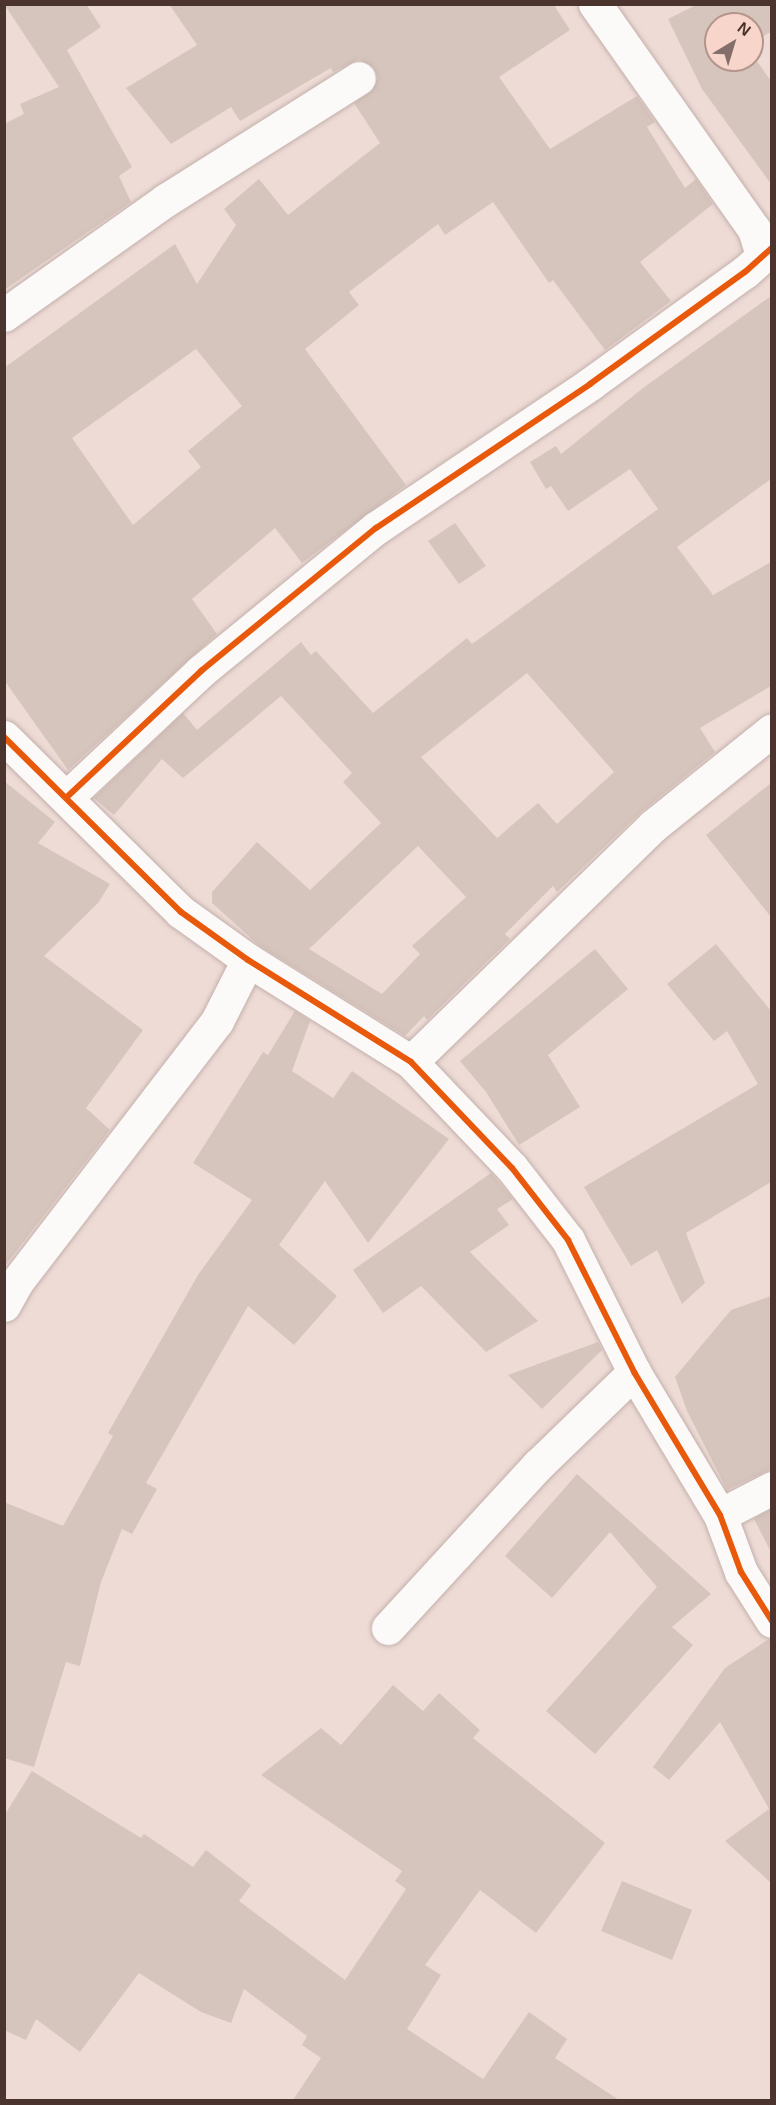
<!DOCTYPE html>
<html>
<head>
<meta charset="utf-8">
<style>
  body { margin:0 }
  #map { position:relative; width:776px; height:2105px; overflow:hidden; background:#eedbd6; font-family:Helvetica,sans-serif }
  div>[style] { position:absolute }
  .building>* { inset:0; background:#d6c5bd }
  .roads { filter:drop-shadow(0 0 2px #c3b0ab) drop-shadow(0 0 2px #c3b0ab) }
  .minor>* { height:33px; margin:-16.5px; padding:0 16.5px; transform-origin:16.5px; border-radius:16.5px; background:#fcfaf9 }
  .cycleway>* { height:6px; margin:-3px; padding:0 3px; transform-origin:3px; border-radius:3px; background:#e8590c }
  span { translate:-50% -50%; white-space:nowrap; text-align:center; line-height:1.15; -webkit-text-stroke:5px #f8d5cb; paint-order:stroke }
  .frame { position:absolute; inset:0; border:6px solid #4b342e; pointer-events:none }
  .north { position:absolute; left:704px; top:12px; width:60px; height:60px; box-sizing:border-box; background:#f8d5cb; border:2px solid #b3958c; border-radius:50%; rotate:38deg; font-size:16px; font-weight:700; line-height:24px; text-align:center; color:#4b342e }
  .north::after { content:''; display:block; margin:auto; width:21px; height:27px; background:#846e69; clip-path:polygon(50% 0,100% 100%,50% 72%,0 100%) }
</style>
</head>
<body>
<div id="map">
  <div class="building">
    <i style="clip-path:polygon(4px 4px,86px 4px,101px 27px,67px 50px,132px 167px,119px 176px,131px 202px,4px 290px,4px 124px,24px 114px,20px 104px,59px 87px)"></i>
    <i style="clip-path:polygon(evenodd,169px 4px,554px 5px,570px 30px,499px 77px,550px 149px,637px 96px,655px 122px,647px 127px,685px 188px,696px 179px,713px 204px,640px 262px,671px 301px,605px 350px,553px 280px,549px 283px,493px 202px,445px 235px,438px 224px,349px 292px,359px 305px,305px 349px,406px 485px,302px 563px,275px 528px,192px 599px,217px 634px,68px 770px,4px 680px,4px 368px,175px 244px,197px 284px,236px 225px,224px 209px,259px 179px,288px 215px,380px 143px,354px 103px,369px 93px,378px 78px,374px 68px,359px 59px,333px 72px,331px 68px,240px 121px,231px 107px,171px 144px,126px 88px,197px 45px,169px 4px,196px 349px,242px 406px,188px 451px,201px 467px,133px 525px,72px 438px,196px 349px)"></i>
    <i style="clip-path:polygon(698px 4px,771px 4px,771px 32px,752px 42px,752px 24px,716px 24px,716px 60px,752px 60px,752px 54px,771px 81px,771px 184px,702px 89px,668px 19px)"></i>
    <i style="clip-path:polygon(evenodd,771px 296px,771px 479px,677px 547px,713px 595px,771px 562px,771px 686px,700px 728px,715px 752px,641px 812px,557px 892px,553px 886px,505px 934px,510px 939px,427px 1020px,424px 1016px,405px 1036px,260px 946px,212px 903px,212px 892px,257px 842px,310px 890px,381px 823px,343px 782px,352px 773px,281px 696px,183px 778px,162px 759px,114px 815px,94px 798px,183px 713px,197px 730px,301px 642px,311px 655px,316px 651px,373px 713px,467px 638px,472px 644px,658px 509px,630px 469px,568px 511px,551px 486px,546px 489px,530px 462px,556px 446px,561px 454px,643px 388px,771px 296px,527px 673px,614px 772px,557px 824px,538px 803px,497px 838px,421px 757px,527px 673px,771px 296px,418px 846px,466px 897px,412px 946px,420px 954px,382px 994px,309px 949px,418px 846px)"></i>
    <i style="clip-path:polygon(455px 523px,486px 566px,459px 584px,428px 541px)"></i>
    <i style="clip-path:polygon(4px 781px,55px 822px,38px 843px,110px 884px,98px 903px,44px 956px,143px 1030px,86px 1108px,110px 1130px,4px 1267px)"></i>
    <i style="clip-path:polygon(771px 783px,771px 917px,706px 835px)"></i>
    <i style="clip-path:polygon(716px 944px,771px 1011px,771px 1182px,686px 1233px,705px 1283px,682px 1304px,657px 1250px,631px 1266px,584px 1187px,758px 1084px,727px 1031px,714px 1041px,667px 984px)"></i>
    <i style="clip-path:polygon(595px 949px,628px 989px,548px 1055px,580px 1107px,519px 1145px,486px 1092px,460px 1061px)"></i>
    <i style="clip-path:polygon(295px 1011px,310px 1021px,292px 1071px,333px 1098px,352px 1071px,449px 1139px,368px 1243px,325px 1181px,279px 1245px,337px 1296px,294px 1345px,248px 1306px,146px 1483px,157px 1489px,132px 1534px,122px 1529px,101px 1582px,80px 1666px,66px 1662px,34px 1767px,4px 1758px,4px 1502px,63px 1526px,113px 1436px,108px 1433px,198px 1275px,252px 1200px,193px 1163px,263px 1052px,268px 1055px)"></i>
    <i style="clip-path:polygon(491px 1173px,513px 1199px,497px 1209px,509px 1225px,470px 1252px,538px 1321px,486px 1352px,421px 1286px,383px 1313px,353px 1270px)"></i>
    <i style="clip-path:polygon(771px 1296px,771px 1469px,727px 1490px,687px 1411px,675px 1377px,731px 1310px)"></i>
    <i style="clip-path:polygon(598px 1342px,602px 1350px,542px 1409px,508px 1375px)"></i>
    <i style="clip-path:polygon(577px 1474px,711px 1594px,672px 1627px,693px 1645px,595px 1754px,546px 1711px,657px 1587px,610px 1532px,552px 1598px,505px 1556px)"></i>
    <i style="clip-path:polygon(771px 1509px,771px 1552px,754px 1519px)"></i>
    <i style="clip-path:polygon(769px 1639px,771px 1640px,771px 1883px,725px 1841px,769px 1809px,720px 1722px,669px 1780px,653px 1767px,725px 1668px)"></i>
    <i style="clip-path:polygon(393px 1685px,423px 1711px,439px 1693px,480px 1730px,473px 1738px,605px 1843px,536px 1933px,480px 1890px,425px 1965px,441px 1975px,407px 2029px,483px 2079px,529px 2012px,567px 2039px,555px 2058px,619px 2100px,293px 2100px,321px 2058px,302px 2045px,307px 2036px,244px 1989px,231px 2023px,201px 2012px,139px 1973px,80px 2052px,36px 2019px,26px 2040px,4px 2030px,4px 1816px,32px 1771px,141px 1838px,144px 1834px,193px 1867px,206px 1850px,251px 1885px,239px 1901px,345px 1980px,406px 1889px,395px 1881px,402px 1871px,261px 1775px,321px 1728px,341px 1745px)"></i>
    <i style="clip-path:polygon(622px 1881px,692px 1910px,672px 1960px,601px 1931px)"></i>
  </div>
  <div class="roads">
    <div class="minor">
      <i style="left:595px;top:4px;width:276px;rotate:54.8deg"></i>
      <i style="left:754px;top:229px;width:27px;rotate:73deg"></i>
      <i style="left:4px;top:315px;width:199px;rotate:-35.4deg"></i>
      <i style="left:166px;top:200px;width:228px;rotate:-32.3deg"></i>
      <i style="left:4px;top:737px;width:249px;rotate:44.7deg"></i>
      <i style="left:181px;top:912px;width:82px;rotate:35.6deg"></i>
      <i style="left:248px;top:960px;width:192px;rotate:32deg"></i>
      <i style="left:411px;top:1062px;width:146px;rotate:46.4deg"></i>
      <i style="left:512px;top:1168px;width:91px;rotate:52.1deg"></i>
      <i style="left:568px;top:1240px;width:148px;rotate:63.4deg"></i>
      <i style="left:634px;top:1372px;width:167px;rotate:59deg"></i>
      <i style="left:720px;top:1515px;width:61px;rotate:69.8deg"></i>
      <i style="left:741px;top:1572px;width:58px;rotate:57.7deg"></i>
      <i style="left:68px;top:796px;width:183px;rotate:-43.2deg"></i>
      <i style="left:201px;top:671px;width:226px;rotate:-39.3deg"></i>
      <i style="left:376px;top:528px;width:258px;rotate:-33.9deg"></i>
      <i style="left:590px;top:384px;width:191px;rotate:-35.9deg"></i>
      <i style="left:745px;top:272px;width:36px;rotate:-42deg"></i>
      <i style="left:411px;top:1062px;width:339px;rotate:-44.3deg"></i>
      <i style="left:654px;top:825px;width:151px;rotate:-38.8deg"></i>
      <i style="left:4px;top:1305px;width:25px;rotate:-61deg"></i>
      <i style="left:16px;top:1283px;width:330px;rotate:-52.5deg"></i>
      <i style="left:217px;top:1021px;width:68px;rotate:-63.1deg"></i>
      <i style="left:720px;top:1515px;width:59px;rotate:-27.4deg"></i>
      <i style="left:388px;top:1628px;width:222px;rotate:-47.4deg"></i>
      <i style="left:538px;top:1465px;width:134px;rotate:-44.1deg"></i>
    </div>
  </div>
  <div class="cycleway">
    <i style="left:4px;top:737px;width:249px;rotate:44.7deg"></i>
    <i style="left:181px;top:912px;width:82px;rotate:35.6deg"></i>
    <i style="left:248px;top:960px;width:192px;rotate:32deg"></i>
    <i style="left:411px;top:1062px;width:146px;rotate:46.4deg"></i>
    <i style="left:512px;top:1168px;width:91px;rotate:52.1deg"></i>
    <i style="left:568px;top:1240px;width:148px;rotate:63.4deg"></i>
    <i style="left:634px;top:1372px;width:167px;rotate:59deg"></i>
    <i style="left:720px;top:1515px;width:61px;rotate:69.8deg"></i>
    <i style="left:741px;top:1572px;width:58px;rotate:57.7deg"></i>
    <i style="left:68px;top:796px;width:183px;rotate:-43.2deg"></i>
    <i style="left:201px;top:671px;width:226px;rotate:-39.3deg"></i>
    <i style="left:376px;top:528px;width:258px;rotate:-33.9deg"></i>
    <i style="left:590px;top:384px;width:191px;rotate:-35.9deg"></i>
    <i style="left:745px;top:272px;width:36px;rotate:-42deg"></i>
  </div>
  <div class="frame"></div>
  <div class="north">N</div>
</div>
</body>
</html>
